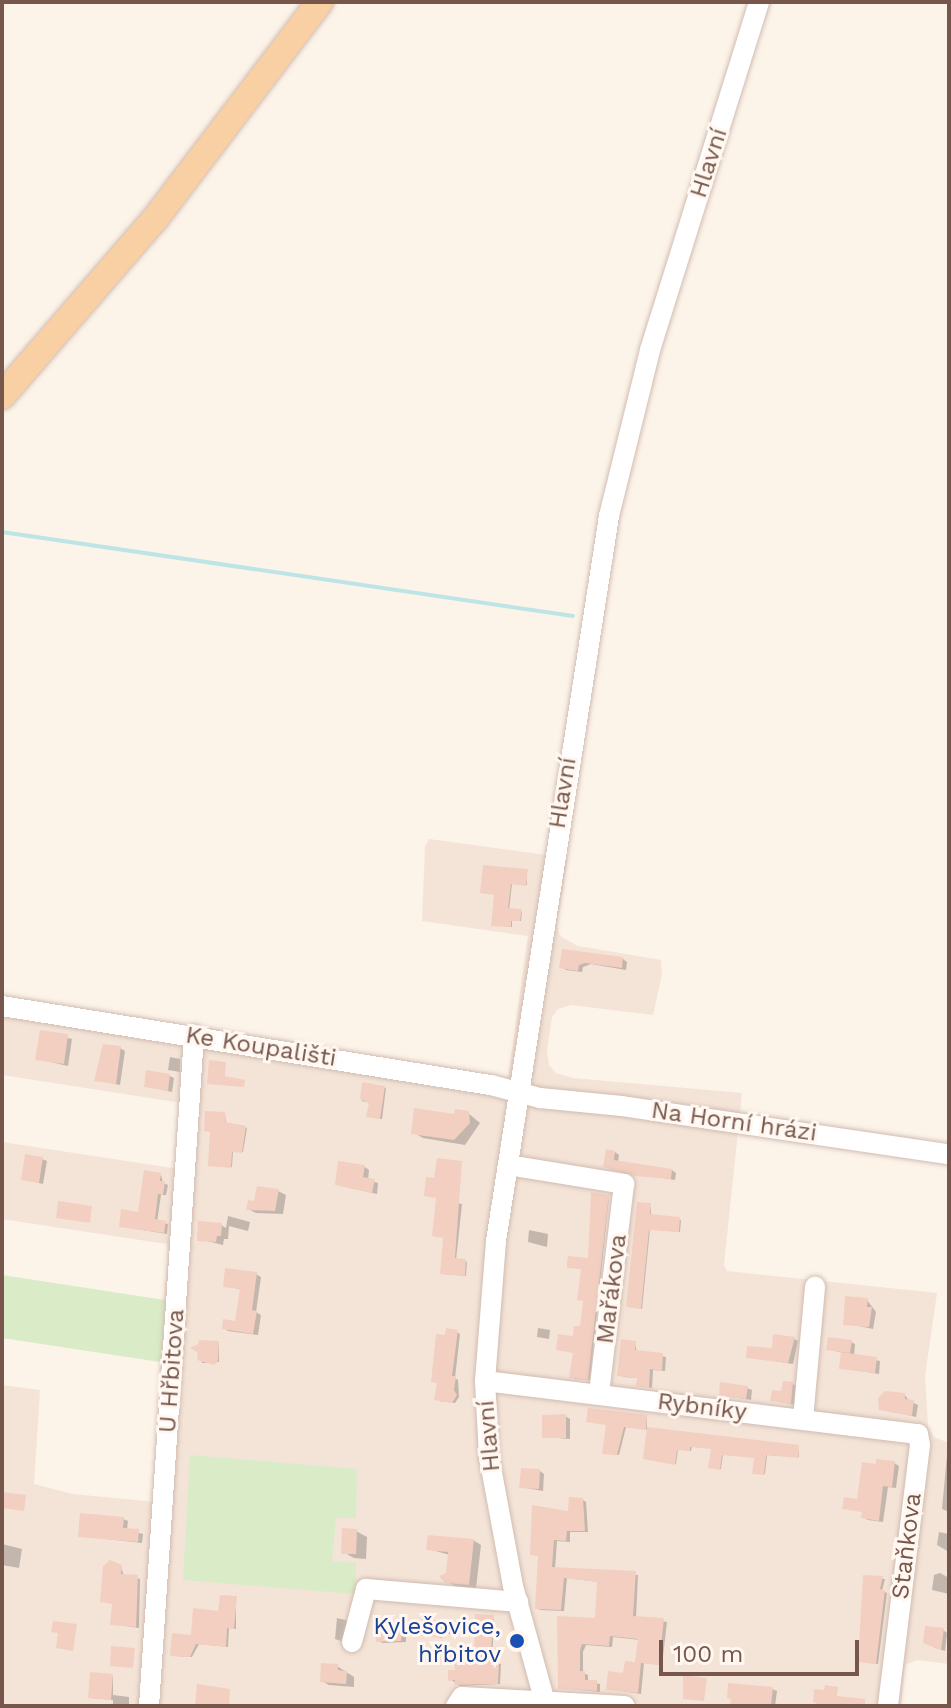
<!DOCTYPE html>
<html>
<head>
<meta charset="utf-8">
<style>
  body { margin:0 }
  #map { position:relative; width:951px; height:1708px; overflow:hidden; background:#fcf3e9; font-family:"Work Sans",sans-serif }
  div>[style] { position:absolute }
  .residential>* { inset:0; background:#f4e4d7 }
  .green>* { inset:0; background:#d9ebc7 }
  .shadow>* { inset:0; background:#0003 }
  .stream>* { height:4px; margin:-2px; padding:0 2px; transform-origin:2px; border-radius:2px; background:#bde5e6 }
  .building>* { inset:0; background:#f2cfc1 }
  .roads { filter:drop-shadow(0 0 2px #d1bcb1) drop-shadow(0 0 2px #d1bcb1) }
  .minor>* { height:20px; margin:-10px; padding:0 10px; transform-origin:10px; border-radius:10px; background:#fff }
  .major>* { height:26px; margin:-13px; padding:0 13px; transform-origin:13px; border-radius:13px; background:#f9d0a3 }
  .dots>* { width:22px; height:22px; translate:-50% -50%; box-sizing:border-box; border:4px solid #fff7f0; border-radius:50% }
  span { translate:-50% -50%; white-space:nowrap; text-align:center; line-height:1.15; -webkit-text-stroke:6px #fff7f0; paint-order:stroke }
  .street-label { font-size:24px; color:#77574c }
  .transit-label { font-size:24px; color:#164399 }
  .right { translate:-100% -50%; text-align:right }
  .frame { position:absolute; inset:0; border:4px solid #77574c; pointer-events:none }
  .scale { position:absolute; left:659px; top:1640px; width:200px; height:36px; box-sizing:border-box; border:4px solid #77574c; border-top:0; padding-left:10px; font-size:24px; line-height:28px; white-space:nowrap; color:#77574c; -webkit-text-stroke:6px #fff7f0; paint-order:stroke }
</style>
</head>
<body>
<div id="map">
  <div class="residential">
    <i style="clip-path:polygon(429px 839px,568px 858px,557px 925px,560px 936px,578px 946px,661px 960px,662px 974px,653px 1015px,571px 1005px,558px 1009px,552px 1017px,547px 1050px,549px 1065px,556px 1073px,573px 1078px,742px 1093px,724px 1265px,727px 1271px,937px 1293px,925px 1376px,928px 1426px,934px 1437px,949px 1443px,949px 1664px,917px 1660px,905px 1665px,901px 1706px,2px 1706px,2px 1385px,40px 1390px,34px 1484px,73px 1494px,156px 1502px,171px 1301px,164px 1297px,169px 1251px,166px 1244px,2px 1219px,2px 1142px,179px 1169px,182px 1103px,2px 1075px,2px 1000px,508px 1078px,528px 936px,422px 921px,425px 846px)"></i>
  </div>
  <div class="green">
    <i style="clip-path:polygon(2px 1275px,171px 1301px,167px 1363px,2px 1338px)"></i>
    <i style="clip-path:polygon(190px 1455px,357px 1469px,356px 1518px,336px 1518px,332px 1561px,356px 1563px,355px 1594px,183px 1580px)"></i>
  </div>
  <div class="shadow">
    <i style="clip-path:polygon(527px 871px,527px 885px,512px 884px,509px 910px,522px 912px,521px 921px,512px 920px,512px 927px,495px 925px,496px 894px)"></i>
    <i style="clip-path:polygon(563px 951px,623px 959px,627px 962px,626px 970px,591px 964px,583px 967px,582px 972px,566px 970px,561px 967px)"></i>
    <i style="clip-path:polygon(41px 1032px,72px 1039px,68px 1066px,37px 1059px)"></i>
    <i style="clip-path:polygon(120px 1048px,125px 1051px,120px 1085px,96px 1080px)"></i>
    <i style="clip-path:polygon(170px 1057px,180px 1059px,180px 1072px,168px 1070px)"></i>
    <i style="clip-path:polygon(170px 1076px,174px 1078px,172px 1092px,146px 1086px)"></i>
    <i style="clip-path:polygon(363px 1084px,386px 1088px,382px 1119px,370px 1117px,371px 1103px,362px 1101px)"></i>
    <i style="clip-path:polygon(468px 1113px,480px 1123px,465px 1145px,423px 1138px,413px 1132px)"></i>
    <i style="clip-path:polygon(225px 1114px,226px 1124px,247px 1128px,243px 1152px,233px 1151px,232px 1167px,212px 1166px)"></i>
    <i style="clip-path:polygon(615px 1152px,619px 1155px,618px 1162px,672px 1170px,676px 1173px,675px 1180px,610px 1169px)"></i>
    <i style="clip-path:polygon(42px 1159px,47px 1161px,43px 1184px,23px 1179px)"></i>
    <i style="clip-path:polygon(461px 1163px,457px 1203px,462px 1204px,456px 1260px,467px 1262px,466px 1276px,443px 1274px,445px 1237px,435px 1180px)"></i>
    <i style="clip-path:polygon(365px 1167px,369px 1170px,368px 1180px,378px 1183px,377px 1194px,342px 1186px)"></i>
    <i style="clip-path:polygon(161px 1175px,163px 1183px,168px 1185px,166px 1195px,161px 1195px,157px 1222px,168px 1224px,167px 1234px,124px 1227px,139px 1214px)"></i>
    <i style="clip-path:polygon(278px 1191px,286px 1195px,283px 1214px,256px 1213px,248px 1209px)"></i>
    <i style="clip-path:polygon(609px 1197px,590px 1380px,574px 1379px,575px 1338px,582px 1328px,585px 1301px,583px 1269px,569px 1267px,590px 1260px)"></i>
    <i style="clip-path:polygon(651px 1205px,651px 1216px,681px 1220px,680px 1232px,650px 1229px,642px 1309px,630px 1307px)"></i>
    <i style="clip-path:polygon(228px 1216px,250px 1222px,248px 1231px,229px 1226px,228px 1239px,224px 1239px,223px 1245px,199px 1239px,221px 1225px,226px 1228px)"></i>
    <i style="clip-path:polygon(529px 1230px,548px 1234px,547px 1247px,528px 1242px)"></i>
    <i style="clip-path:polygon(256px 1274px,261px 1277px,256px 1312px,261px 1315px,258px 1335px,228px 1331px,224px 1328px,237px 1323px,242px 1290px,225px 1285px)"></i>
    <i style="clip-path:polygon(867px 1300px,876px 1312px,873px 1329px,845px 1323px)"></i>
    <i style="clip-path:polygon(538px 1328px,550px 1330px,549px 1339px,537px 1337px)"></i>
    <i style="clip-path:polygon(457px 1332px,460px 1334px,455px 1378px,458px 1380px,459px 1397px,455px 1403px,439px 1401px,447px 1337px)"></i>
    <i style="clip-path:polygon(794px 1339px,798px 1341px,793px 1364px,748px 1357px,773px 1351px)"></i>
    <i style="clip-path:polygon(851px 1342px,855px 1344px,854px 1356px,880px 1361px,879px 1374px,841px 1368px,843px 1353px,828px 1349px)"></i>
    <i style="clip-path:polygon(219px 1343px,219px 1362px,202px 1363px,200px 1351px)"></i>
    <i style="clip-path:polygon(635px 1343px,637px 1353px,666px 1357px,665px 1371px,653px 1370px,652px 1388px,638px 1385px,639px 1378px,623px 1377px)"></i>
    <i style="clip-path:polygon(793px 1384px,797px 1387px,795px 1405px,772px 1400px)"></i>
    <i style="clip-path:polygon(747px 1388px,752px 1390px,751px 1400px,721px 1395px)"></i>
    <i style="clip-path:polygon(905px 1395px,909px 1401px,918px 1405px,916px 1417px,881px 1409px)"></i>
    <i style="clip-path:polygon(565px 1416px,570px 1419px,570px 1439px,544px 1437px)"></i>
    <i style="clip-path:polygon(647px 1417px,647px 1429px,798px 1447px,799px 1457px,767px 1455px,765px 1474px,756px 1473px,756px 1457px,723px 1454px,721px 1469px,712px 1468px,713px 1448px,692px 1446px,691px 1451px,678px 1449px,676px 1464px,647px 1459px,649px 1430px,626px 1427px,619px 1455px,605px 1453px,608px 1425px)"></i>
    <i style="clip-path:polygon(947px 1455px,949px 1456px,949px 1512px,942px 1509px)"></i>
    <i style="clip-path:polygon(894px 1463px,899px 1466px,896px 1488px,888px 1487px,883px 1522px,868px 1520px,863px 1517px,864px 1512px,844px 1508px,859px 1501px)"></i>
    <i style="clip-path:polygon(540px 1471px,544px 1474px,543px 1491px,521px 1487px)"></i>
    <i style="clip-path:polygon(583px 1500px,586px 1502px,588px 1532px,570px 1532px,570px 1542px,557px 1541px,555px 1569px,638px 1575px,636px 1618px,667px 1622px,662px 1665px,644px 1663px,641px 1694px,608px 1689px,637px 1664px,640px 1640px,613px 1637px,612px 1647px,586px 1645px,583px 1652px,583px 1673px,588px 1675px,588px 1682px,600px 1684px,600px 1692px,560px 1688px,559px 1618px,597px 1620px,599px 1582px,567px 1578px,564px 1611px,540px 1610px,537px 1608px,540px 1556px,532px 1554px)"></i>
    <i style="clip-path:polygon(123px 1519px,128px 1521px,127px 1530px,143px 1534px,142px 1543px,80px 1536px)"></i>
    <i style="clip-path:polygon(356px 1531px,367px 1537px,366px 1559px,354px 1558px,343px 1552px)"></i>
    <i style="clip-path:polygon(939px 1532px,949px 1534px,949px 1552px,937px 1545px)"></i>
    <i style="clip-path:polygon(473px 1540px,481px 1545px,476px 1588px,455px 1586px,446px 1581px,450px 1555px,428px 1549px)"></i>
    <i style="clip-path:polygon(2px 1544px,22px 1549px,19px 1568px,2px 1565px)"></i>
    <i style="clip-path:polygon(121px 1567px,124px 1576px,140px 1579px,139px 1628px,112px 1624px)"></i>
    <i style="clip-path:polygon(940px 1573px,949px 1578px,949px 1594px,932px 1590px,934px 1575px)"></i>
    <i style="clip-path:polygon(865px 1577px,885px 1579px,882px 1591px,887px 1593px,878px 1664px,862px 1662px)"></i>
    <i style="clip-path:polygon(236px 1598px,236px 1629px,229px 1628px,228px 1647px,199px 1644px,192px 1657px,174px 1656px)"></i>
    <i style="clip-path:polygon(494px 1617px,492px 1663px,501px 1664px,500px 1684px,460px 1686px,450px 1679px,476px 1661px)"></i>
    <i style="clip-path:polygon(337px 1618px,349px 1621px,344px 1642px,335px 1639px)"></i>
    <i style="clip-path:polygon(446px 1623px,451px 1626px,450px 1634px,442px 1633px,442px 1638px,423px 1634px)"></i>
    <i style="clip-path:polygon(379px 1627px,402px 1629px,406px 1631px,406px 1642px,383px 1643px,378px 1641px)"></i>
    <i style="clip-path:polygon(943px 1630px,947px 1633px,945px 1651px,933px 1647px)"></i>
    <i style="clip-path:polygon(337px 1666px,354px 1677px,354px 1687px,329px 1685px,322px 1681px)"></i>
    <i style="clip-path:polygon(113px 1676px,113px 1695px,129px 1697px,129px 1706px,113px 1706px,113px 1700px,91px 1698px)"></i>
    <i style="clip-path:polygon(772px 1689px,777px 1691px,775px 1706px,733px 1706px)"></i>
  </div>
  <div class="stream">
    <i style="left:2px;top:532px;width:577px;rotate:8.37deg"></i>
  </div>
  <div class="building">
    <i style="clip-path:polygon(483px 865px,528px 869px,526px 886px,511px 884px,508px 908px,522px 909px,520px 921px,511px 921px,511px 927px,491px 926px,494px 895px,480px 893px)"></i>
    <i style="clip-path:polygon(562px 949px,623px 957px,622px 968px,585px 963px,579px 965px,578px 971px,559px 968px)"></i>
    <i style="clip-path:polygon(40px 1030px,68px 1034px,64px 1064px,35px 1060px)"></i>
    <i style="clip-path:polygon(103px 1044px,121px 1046px,116px 1084px,94px 1081px)"></i>
    <i style="clip-path:polygon(209px 1060px,226px 1062px,225px 1076px,245px 1080px,244px 1087px,207px 1084px)"></i>
    <i style="clip-path:polygon(146px 1070px,170px 1074px,168px 1091px,144px 1087px)"></i>
    <i style="clip-path:polygon(362px 1082px,385px 1086px,380px 1119px,366px 1117px,369px 1103px,360px 1099px)"></i>
    <i style="clip-path:polygon(414px 1108px,454px 1114px,455px 1109px,469px 1111px,470px 1123px,454px 1140px,411px 1134px)"></i>
    <i style="clip-path:polygon(205px 1111px,225px 1112px,225px 1122px,246px 1126px,242px 1153px,232px 1152px,231px 1168px,208px 1166px,210px 1132px,204px 1131px)"></i>
    <i style="clip-path:polygon(606px 1149px,615px 1151px,614px 1160px,672px 1169px,671px 1179px,634px 1176px,603px 1167px)"></i>
    <i style="clip-path:polygon(25px 1154px,43px 1157px,39px 1183px,21px 1180px)"></i>
    <i style="clip-path:polygon(437px 1158px,462px 1161px,455px 1258px,466px 1259px,465px 1276px,440px 1274px,443px 1238px,432px 1236px,436px 1198px,424px 1196px,426px 1177px,434px 1178px)"></i>
    <i style="clip-path:polygon(338px 1161px,365px 1165px,363px 1177px,375px 1179px,372px 1193px,335px 1185px)"></i>
    <i style="clip-path:polygon(144px 1170px,161px 1173px,160px 1181px,165px 1181px,163px 1195px,158px 1194px,155px 1219px,166px 1221px,164px 1233px,119px 1227px,121px 1209px,138px 1212px)"></i>
    <i style="clip-path:polygon(257px 1186px,279px 1189px,275px 1211px,246px 1210px,248px 1200px,254px 1201px)"></i>
    <i style="clip-path:polygon(591px 1192px,609px 1195px,588px 1380px,569px 1378px,573px 1353px,556px 1350px,558px 1334px,573px 1336px,574px 1326px,580px 1326px,583px 1301px,577px 1300px,581px 1269px,567px 1268px,567px 1262px,568px 1256px,588px 1258px)"></i>
    <i style="clip-path:polygon(58px 1201px,92px 1206px,90px 1223px,56px 1218px)"></i>
    <i style="clip-path:polygon(637px 1202px,651px 1203px,650px 1214px,680px 1217px,679px 1232px,649px 1230px,641px 1309px,626px 1307px)"></i>
    <i style="clip-path:polygon(198px 1221px,222px 1223px,221px 1236px,217px 1236px,216px 1242px,197px 1241px)"></i>
    <i style="clip-path:polygon(225px 1268px,257px 1272px,252px 1310px,257px 1311px,253px 1334px,222px 1329px,223px 1319px,235px 1321px,240px 1289px,223px 1287px)"></i>
    <i style="clip-path:polygon(845px 1296px,868px 1298px,867px 1307px,872px 1307px,869px 1327px,843px 1325px)"></i>
    <i style="clip-path:polygon(446px 1328px,458px 1330px,452px 1376px,456px 1376px,454px 1390px,457px 1395px,452px 1403px,434px 1400px,437px 1383px,431px 1382px,436px 1334px,445px 1335px)"></i>
    <i style="clip-path:polygon(773px 1334px,795px 1337px,788px 1363px,746px 1358px,747px 1346px,772px 1348px)"></i>
    <i style="clip-path:polygon(828px 1337px,852px 1340px,850px 1353px,826px 1350px)"></i>
    <i style="clip-path:polygon(621px 1339px,636px 1341px,635px 1350px,663px 1353px,662px 1371px,650px 1369px,649px 1388px,636px 1386px,637px 1378px,617px 1376px)"></i>
    <i style="clip-path:polygon(199px 1340px,219px 1341px,218px 1361px,214px 1365px,197px 1360px,198px 1353px,190px 1348px,198px 1344px)"></i>
    <i style="clip-path:polygon(841px 1352px,877px 1357px,875px 1373px,839px 1369px)"></i>
    <i style="clip-path:polygon(783px 1381px,793px 1382px,791px 1404px,770px 1401px,772px 1390px,781px 1391px)"></i>
    <i style="clip-path:polygon(720px 1382px,748px 1386px,746px 1399px,719px 1396px)"></i>
    <i style="clip-path:polygon(885px 1391px,905px 1393px,905px 1399px,914px 1400px,912px 1416px,879px 1410px,878px 1398px)"></i>
    <i style="clip-path:polygon(588px 1408px,647px 1415px,646px 1430px,624px 1427px,617px 1455px,602px 1454px,606px 1425px,586px 1422px)"></i>
    <i style="clip-path:polygon(566px 1414px,566px 1438px,542px 1438px,542px 1415px)"></i>
    <i style="clip-path:polygon(647px 1427px,799px 1445px,798px 1458px,766px 1455px,764px 1475px,752px 1474px,754px 1458px,722px 1455px,720px 1470px,708px 1468px,711px 1449px,690px 1447px,690px 1451px,677px 1450px,675px 1465px,643px 1459px)"></i>
    <i style="clip-path:polygon(876px 1459px,895px 1461px,892px 1487px,883px 1486px,879px 1521px,861px 1518px,862px 1512px,842px 1509px,844px 1497px,857px 1499px,862px 1462px,876px 1464px)"></i>
    <i style="clip-path:polygon(521px 1468px,540px 1469px,539px 1489px,519px 1488px)"></i>
    <i style="clip-path:polygon(2px 1492px,26px 1495px,24px 1511px,2px 1508px)"></i>
    <i style="clip-path:polygon(569px 1497px,583px 1498px,585px 1531px,567px 1531px,566px 1541px,554px 1540px,552px 1567px,636px 1571px,633px 1616px,664px 1618px,659px 1665px,641px 1663px,638px 1693px,606px 1690px,608px 1671px,623px 1673px,625px 1661px,635px 1662px,638px 1639px,610px 1636px,609px 1646px,582px 1644px,580px 1650px,580px 1671px,585px 1671px,585px 1680px,597px 1680px,597px 1691px,558px 1689px,557px 1616px,595px 1618px,597px 1582px,564px 1578px,561px 1610px,535px 1609px,538px 1556px,530px 1555px,532px 1505px,568px 1511px)"></i>
    <i style="clip-path:polygon(80px 1513px,124px 1517px,123px 1528px,139px 1529px,138px 1542px,78px 1537px)"></i>
    <i style="clip-path:polygon(342px 1528px,357px 1529px,356px 1554px,341px 1554px)"></i>
    <i style="clip-path:polygon(428px 1535px,474px 1539px,469px 1585px,445px 1583px,439px 1576px,446px 1573px,448px 1552px,426px 1550px)"></i>
    <i style="clip-path:polygon(110px 1560px,122px 1565px,121px 1574px,138px 1575px,136px 1627px,110px 1625px,112px 1604px,100px 1602px,103px 1566px)"></i>
    <i style="clip-path:polygon(863px 1575px,883px 1576px,880px 1589px,885px 1590px,876px 1664px,858px 1662px)"></i>
    <i style="clip-path:polygon(220px 1595px,237px 1596px,234px 1629px,227px 1628px,226px 1647px,196px 1644px,190px 1657px,170px 1656px,172px 1633px,191px 1635px,193px 1608px,218px 1611px)"></i>
    <i style="clip-path:polygon(475px 1614px,494px 1615px,490px 1661px,499px 1660px,498px 1684px,455px 1685px,455px 1680px,448px 1681px,448px 1670px,455px 1670px,454px 1660px,474px 1659px)"></i>
    <i style="clip-path:polygon(422px 1619px,447px 1621px,446px 1632px,438px 1632px,438px 1637px,421px 1636px)"></i>
    <i style="clip-path:polygon(53px 1621px,77px 1624px,73px 1651px,56px 1648px,58px 1633px,51px 1632px)"></i>
    <i style="clip-path:polygon(377px 1625px,402px 1627px,401px 1641px,376px 1642px)"></i>
    <i style="clip-path:polygon(925px 1626px,944px 1628px,941px 1650px,923px 1643px)"></i>
    <i style="clip-path:polygon(111px 1646px,135px 1648px,133px 1668px,110px 1666px)"></i>
    <i style="clip-path:polygon(321px 1663px,338px 1664px,338px 1670px,347px 1671px,346px 1684px,320px 1682px)"></i>
    <i style="clip-path:polygon(90px 1672px,113px 1674px,111px 1700px,88px 1698px)"></i>
    <i style="clip-path:polygon(683px 1675px,707px 1678px,704px 1701px,683px 1699px)"></i>
    <i style="clip-path:polygon(728px 1683px,773px 1687px,771px 1706px,730px 1706px,731px 1699px,727px 1698px)"></i>
    <i style="clip-path:polygon(197px 1684px,230px 1689px,229px 1706px,195px 1706px)"></i>
    <i style="clip-path:polygon(825px 1685px,838px 1687px,837px 1696px,865px 1699px,865px 1706px,822px 1706px,813px 1702px,814px 1689px,824px 1690px)"></i>
  </div>
  <div class="roads">
    <div class="minor">
      <i style="left:2px;top:1006px;width:495px;rotate:9.2deg"></i>
      <i style="left:491px;top:1085px;width:51px;rotate:14.9deg"></i>
      <i style="left:540px;top:1098px;width:82px;rotate:5.6deg"></i>
      <i style="left:622px;top:1106px;width:331px;rotate:8.4deg"></i>
      <i style="left:508px;top:1165px;width:118px;rotate:9.3deg"></i>
      <i style="left:624px;top:1184px;width:212px;rotate:96.8deg"></i>
      <i style="left:485px;top:1381px;width:436px;rotate:7deg"></i>
      <i style="left:918px;top:1434px;width:11px;rotate:80deg"></i>
      <i style="left:920px;top:1445px;width:263px;rotate:97deg"></i>
      <i style="left:803px;top:1419px;width:133px;rotate:-84.8deg"></i>
      <i style="left:352px;top:1642px;width:55px;rotate:-75.2deg"></i>
      <i style="left:366px;top:1589px;width:153px;rotate:4.9deg"></i>
      <i style="left:149px;top:1706px;width:673px;rotate:-86.16deg"></i>
      <i style="left:456px;top:1706px;width:11px;rotate:-56deg"></i>
      <i style="left:462px;top:1697px;width:163px;rotate:3.2deg"></i>
      <i style="left:546px;top:1706px;width:124px;rotate:-105.4deg"></i>
      <i style="left:513px;top:1586px;width:131px;rotate:-100.5deg"></i>
      <i style="left:489px;top:1457px;width:76px;rotate:-93deg"></i>
      <i style="left:485px;top:1381px;width:140px;rotate:-85.5deg"></i>
      <i style="left:496px;top:1241px;width:734px;rotate:-81.14deg"></i>
      <i style="left:609px;top:516px;width:171px;rotate:-76.1deg"></i>
      <i style="left:650px;top:350px;width:365px;rotate:-72.6deg"></i>
    </div>
    <div class="major">
      <i style="left:2px;top:396px;width:234px;rotate:-49.2deg"></i>
      <i style="left:155px;top:219px;width:273px;rotate:-52.8deg"></i>
    </div>
  </div>
  <div class="dots">
    <i style="left:517px;top:1641px;background:#1a4fb4"></i>
  </div>
  <div class="street-label">
    <span style="left:709px;top:163px;rotate:-72deg">Hlavní</span>
    <span style="left:563px;top:793px;rotate:-81deg">Hlavní</span>
    <span style="left:261px;top:1047px;rotate:9deg">Ke Koupališti</span>
    <span style="left:734px;top:1122px;rotate:8deg">Na Horní hrázi</span>
    <span style="left:612px;top:1289px;rotate:-83deg">Mařákova</span>
    <span style="left:172px;top:1371px;rotate:-86deg">U Hřbitova</span>
    <span style="left:702px;top:1407px;rotate:7deg">Rybníky</span>
    <span style="left:489px;top:1436px;rotate:-95deg">Hlavní</span>
    <span style="left:907px;top:1546px;rotate:-83deg">Staňkova</span>
  </div>
  <div class="transit-label">
    <span class="right" style="left:501px;top:1641px">Kylešovice,<br>hřbitov</span>
  </div>
  <div class="frame"></div>
  <div class="scale">100 m</div>
</div>
</body>
</html>
